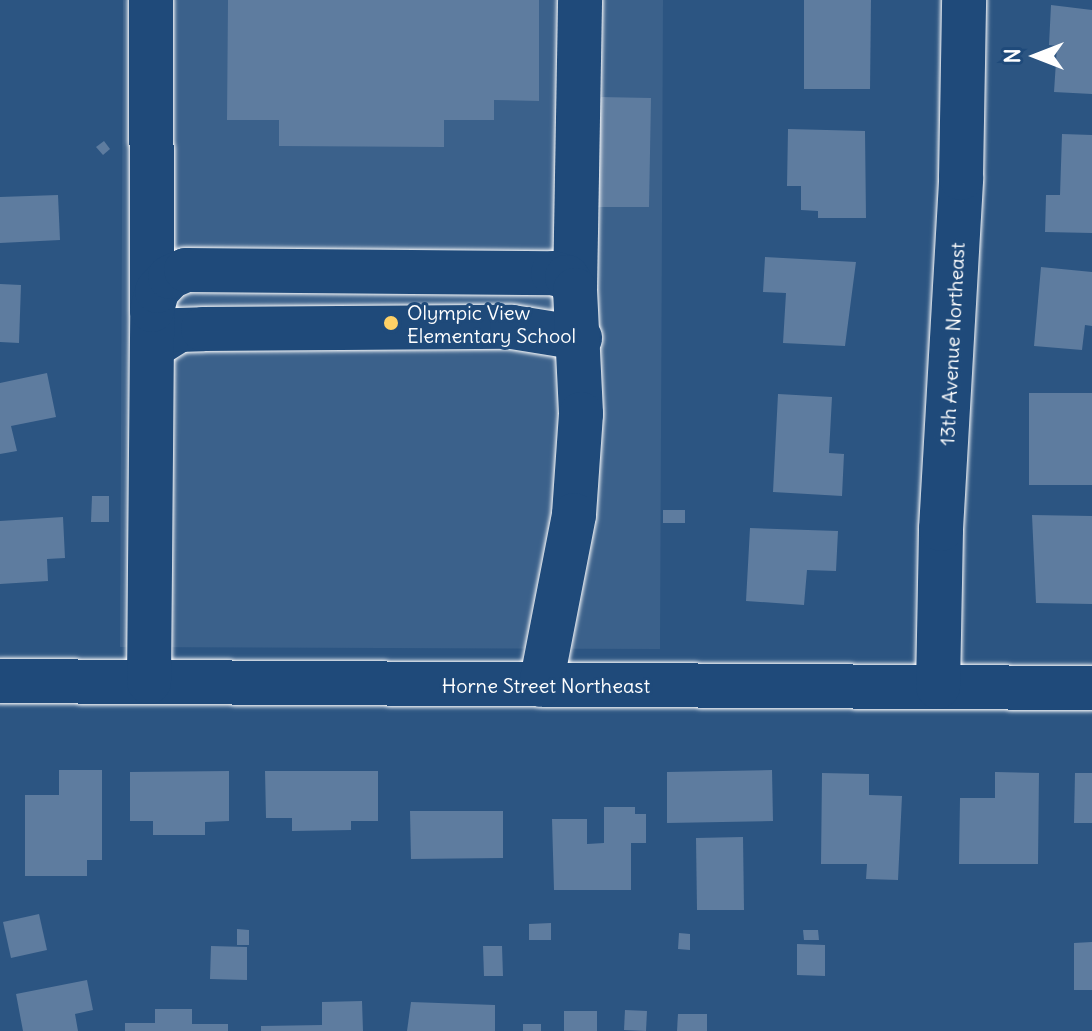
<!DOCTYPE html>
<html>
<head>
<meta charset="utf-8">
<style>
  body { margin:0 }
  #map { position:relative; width:1092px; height:1031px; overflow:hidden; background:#2c5582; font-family:Delius,sans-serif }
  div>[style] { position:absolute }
  .built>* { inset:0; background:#3b618b }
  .building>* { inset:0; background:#5e7c9f }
  .roads { filter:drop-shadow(0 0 2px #fff) drop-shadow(0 0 2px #fff) }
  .minor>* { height:44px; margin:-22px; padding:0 22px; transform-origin:22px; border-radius:22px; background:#1f4a7a }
  .dots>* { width:22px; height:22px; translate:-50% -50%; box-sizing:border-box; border:4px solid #1f4a7a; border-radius:50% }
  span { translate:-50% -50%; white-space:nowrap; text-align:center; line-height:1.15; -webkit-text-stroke:6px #1f4a7a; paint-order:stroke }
  .poi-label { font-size:20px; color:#fff }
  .left { translate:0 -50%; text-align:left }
  .street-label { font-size:20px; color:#fff }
  .north { position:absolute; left:996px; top:16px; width:80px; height:80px; -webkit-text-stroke:6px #1f4a7a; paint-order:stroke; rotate:270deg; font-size:22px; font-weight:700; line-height:32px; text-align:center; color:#fff }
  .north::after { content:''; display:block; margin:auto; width:28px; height:36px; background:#fff; clip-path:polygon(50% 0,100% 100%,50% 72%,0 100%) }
</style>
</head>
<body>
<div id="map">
  <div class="built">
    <i style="clip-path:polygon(123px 0,663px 0,660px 649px,120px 647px)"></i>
  </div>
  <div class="building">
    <i style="clip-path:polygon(228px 0,539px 0,539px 101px,494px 100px,494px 120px,444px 120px,444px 147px,279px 146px,279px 120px,227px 120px)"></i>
    <i style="clip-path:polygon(804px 0,871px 0,870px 89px,804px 89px)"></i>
    <i style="clip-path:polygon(1051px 5px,1092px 10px,1092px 94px,1054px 92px,1057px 46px,1049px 45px)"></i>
    <i style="clip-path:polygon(600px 97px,651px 98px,649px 207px,598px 207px)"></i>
    <i style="clip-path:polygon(788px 129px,865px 131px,866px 218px,818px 218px,818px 211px,801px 210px,801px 186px,787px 186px)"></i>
    <i style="clip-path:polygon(1062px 134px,1092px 135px,1092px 233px,1045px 232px,1046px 195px,1060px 195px)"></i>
    <i style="clip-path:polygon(104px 141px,110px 149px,103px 155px,96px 147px)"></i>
    <i style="clip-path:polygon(58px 195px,60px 240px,0 243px,0 197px)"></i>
    <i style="clip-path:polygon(765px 257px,856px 262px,845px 346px,783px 343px,786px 293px,763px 292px)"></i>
    <i style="clip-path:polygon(1041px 267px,1092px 272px,1092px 326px,1085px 325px,1082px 350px,1034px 346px)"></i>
    <i style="clip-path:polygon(0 284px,21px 285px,19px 343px,0 342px)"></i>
    <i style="clip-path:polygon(47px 373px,56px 417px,11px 426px,17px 451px,0 454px,0 383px)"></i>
    <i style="clip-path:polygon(1029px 393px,1092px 393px,1092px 485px,1029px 485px)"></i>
    <i style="clip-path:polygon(778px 394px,832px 397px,829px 453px,844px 454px,842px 496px,773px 492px)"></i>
    <i style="clip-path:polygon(92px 496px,109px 496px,109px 522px,91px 522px)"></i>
    <i style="clip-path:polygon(663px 510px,685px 510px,685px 523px,663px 523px)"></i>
    <i style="clip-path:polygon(1032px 515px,1092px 516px,1092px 604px,1036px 603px)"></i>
    <i style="clip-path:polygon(63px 517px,65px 558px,47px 559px,48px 581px,0 584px,0 521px)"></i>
    <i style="clip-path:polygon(750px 528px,838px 531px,836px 571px,807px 570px,804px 605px,746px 601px)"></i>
    <i style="clip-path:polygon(59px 770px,102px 770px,102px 860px,87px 860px,87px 876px,25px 876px,25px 795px,59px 795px)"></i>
    <i style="clip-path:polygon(772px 770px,773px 821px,667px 823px,667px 772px)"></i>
    <i style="clip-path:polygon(229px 771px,229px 821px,205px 822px,205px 835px,153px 835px,153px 821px,130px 821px,130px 772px)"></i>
    <i style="clip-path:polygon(265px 771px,378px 771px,378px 821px,351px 821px,351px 830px,292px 831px,292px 818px,266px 818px)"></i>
    <i style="clip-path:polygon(995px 772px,1039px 773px,1038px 864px,959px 864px,960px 798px,995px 798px)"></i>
    <i style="clip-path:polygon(822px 773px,869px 774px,869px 795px,902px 796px,898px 880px,866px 879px,867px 864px,821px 864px)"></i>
    <i style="clip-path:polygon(1075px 773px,1092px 773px,1092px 823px,1074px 823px)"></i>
    <i style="clip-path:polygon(604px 807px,635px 807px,635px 814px,646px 814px,646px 843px,631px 843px,631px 890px,554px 890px,552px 819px,587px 819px,587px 844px,604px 843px)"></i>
    <i style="clip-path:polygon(410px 811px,503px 811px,503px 858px,411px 859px)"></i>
    <i style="clip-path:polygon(743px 837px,744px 910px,697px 910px,696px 838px)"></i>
    <i style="clip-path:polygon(39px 914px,47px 950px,11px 958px,3px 922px)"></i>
    <i style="clip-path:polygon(551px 923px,551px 940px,529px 940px,529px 924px)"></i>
    <i style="clip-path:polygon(237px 929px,249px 930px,249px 945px,237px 945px)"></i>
    <i style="clip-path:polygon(803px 930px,818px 930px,819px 940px,804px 940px)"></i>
    <i style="clip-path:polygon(679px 933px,690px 934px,690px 950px,678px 949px)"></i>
    <i style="clip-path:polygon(1092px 942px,1092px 990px,1074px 990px,1074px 943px)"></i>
    <i style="clip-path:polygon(797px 944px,825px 945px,825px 976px,797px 975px)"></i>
    <i style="clip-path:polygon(211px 946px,247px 947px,247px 980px,210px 979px)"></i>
    <i style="clip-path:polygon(483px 946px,502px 946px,503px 976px,484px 976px)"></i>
    <i style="clip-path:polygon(87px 980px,93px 1010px,75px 1014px,78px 1031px,23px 1031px,16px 994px)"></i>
    <i style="clip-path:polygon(362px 1001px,363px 1031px,261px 1031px,261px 1026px,322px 1025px,322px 1002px)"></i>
    <i style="clip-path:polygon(411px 1002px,495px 1005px,495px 1031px,407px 1031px)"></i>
    <i style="clip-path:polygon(155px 1009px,192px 1009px,192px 1024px,228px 1024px,228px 1031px,125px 1031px,125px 1023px,155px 1023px)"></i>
    <i style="clip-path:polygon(625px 1010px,647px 1011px,646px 1031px,624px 1030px)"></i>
    <i style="clip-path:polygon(564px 1011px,597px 1011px,597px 1031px,564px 1031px)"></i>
    <i style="clip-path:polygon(678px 1014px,707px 1014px,707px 1031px,677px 1031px)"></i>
    <i style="clip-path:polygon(523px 1024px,541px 1024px,541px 1031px,523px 1031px)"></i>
  </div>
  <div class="roads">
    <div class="minor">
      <i style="left:151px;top:0;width:310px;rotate:89.8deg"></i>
      <i style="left:575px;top:290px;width:290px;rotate:-89deg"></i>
      <i style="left:152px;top:347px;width:32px;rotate:-32deg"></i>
      <i style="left:179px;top:330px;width:24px;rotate:-2deg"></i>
      <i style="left:203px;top:329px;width:309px;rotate:-0.4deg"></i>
      <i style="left:512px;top:327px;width:69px;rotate:9.2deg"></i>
      <i style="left:0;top:681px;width:1092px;rotate:0.37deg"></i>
      <i style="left:149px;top:682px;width:372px;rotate:-89.5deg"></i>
      <i style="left:152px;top:310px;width:20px;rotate:-75deg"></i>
      <i style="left:157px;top:291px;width:19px;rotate:-47deg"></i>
      <i style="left:170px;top:277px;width:17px;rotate:-24deg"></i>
      <i style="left:186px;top:270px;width:367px;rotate:0.5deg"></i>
      <i style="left:553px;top:273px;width:15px;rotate:16deg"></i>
      <i style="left:567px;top:277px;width:15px;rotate:58deg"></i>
      <i style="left:575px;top:290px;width:124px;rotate:87.2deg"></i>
      <i style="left:581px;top:414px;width:101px;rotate:94deg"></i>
      <i style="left:574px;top:515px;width:173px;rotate:101deg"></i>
      <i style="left:938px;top:687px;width:158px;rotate:-88.9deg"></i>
      <i style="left:941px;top:529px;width:352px;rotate:-86.7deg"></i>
      <i style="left:961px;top:178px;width:178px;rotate:-89deg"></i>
    </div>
  </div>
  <div class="dots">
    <i style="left:391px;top:323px;background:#ffd166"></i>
  </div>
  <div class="poi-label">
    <span class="left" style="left:407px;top:324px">Olympic View<br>Elementary School</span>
  </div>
  <div class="street-label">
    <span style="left:952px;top:344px;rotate:-87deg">13th Avenue Northeast</span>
    <span style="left:546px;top:685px">Horne Street Northeast</span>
  </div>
  <div class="north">N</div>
</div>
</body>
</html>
